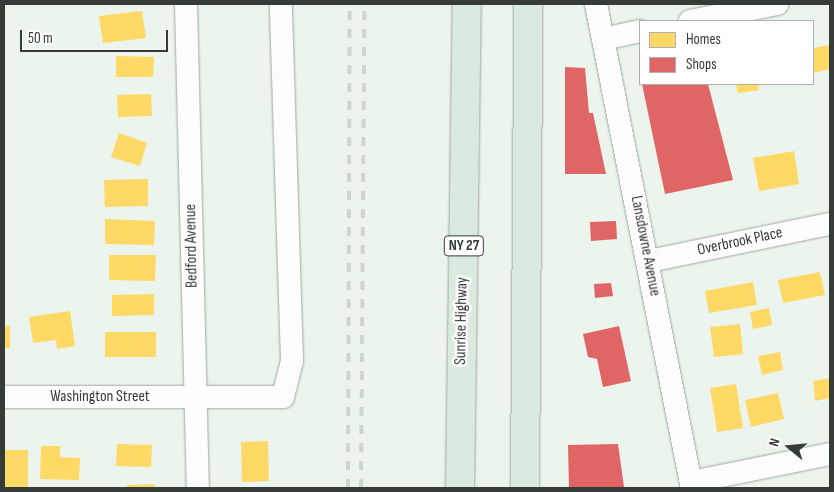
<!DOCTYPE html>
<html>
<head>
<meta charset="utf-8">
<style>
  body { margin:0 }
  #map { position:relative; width:834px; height:492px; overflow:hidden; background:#ebf4ed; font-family:"Sofia Sans Condensed",sans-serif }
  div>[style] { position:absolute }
  .homes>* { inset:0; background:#ffd966 }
  .shops>* { inset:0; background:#e06666 }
  .roads { filter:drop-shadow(0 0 1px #a1a8a2) drop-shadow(0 0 1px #a1a8a2) }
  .minor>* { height:22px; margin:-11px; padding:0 11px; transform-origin:11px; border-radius:11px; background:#fcfdfc }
  .highway>* { height:28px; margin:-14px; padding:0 14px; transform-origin:14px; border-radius:14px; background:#daeade }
  .rail>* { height:4px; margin-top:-2px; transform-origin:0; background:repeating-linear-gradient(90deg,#d1d3d1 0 9px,transparent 0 18px) }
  span { translate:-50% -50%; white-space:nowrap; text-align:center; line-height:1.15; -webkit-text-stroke:5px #fff; paint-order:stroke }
  .shield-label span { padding:1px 4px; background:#fff; border:1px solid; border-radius:4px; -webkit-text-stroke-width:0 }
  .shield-label { font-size:15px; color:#353b36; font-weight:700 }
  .street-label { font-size:16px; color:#353b36 }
  .frame { position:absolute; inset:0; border:5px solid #353b36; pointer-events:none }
  .legend { position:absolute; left:639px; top:20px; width:175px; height:65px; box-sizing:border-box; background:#fff; border:1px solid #aeb1af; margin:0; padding:6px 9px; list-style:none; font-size:15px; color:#353b36 }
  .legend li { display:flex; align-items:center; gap:10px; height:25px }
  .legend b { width:25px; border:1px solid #aeb1af }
  .north { position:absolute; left:764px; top:422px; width:50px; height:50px; -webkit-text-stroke:4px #fff; paint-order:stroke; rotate:287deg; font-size:14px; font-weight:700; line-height:20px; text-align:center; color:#353b36 }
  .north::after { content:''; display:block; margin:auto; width:18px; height:22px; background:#353b36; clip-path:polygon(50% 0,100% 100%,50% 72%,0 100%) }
  .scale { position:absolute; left:20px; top:30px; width:148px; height:22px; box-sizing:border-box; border:2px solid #353b36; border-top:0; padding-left:6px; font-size:15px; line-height:18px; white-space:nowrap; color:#353b36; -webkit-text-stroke:4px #fff; paint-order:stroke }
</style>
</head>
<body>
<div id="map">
  <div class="homes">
    <i style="clip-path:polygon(142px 11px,146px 38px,103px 43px,99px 16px)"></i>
    <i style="clip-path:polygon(830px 45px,830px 69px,813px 73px,813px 48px)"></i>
    <i style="clip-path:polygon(116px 56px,154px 57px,153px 77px,116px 77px)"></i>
    <i style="clip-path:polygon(736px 84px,758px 84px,759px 90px,738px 93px)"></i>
    <i style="clip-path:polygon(151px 94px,152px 116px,118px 117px,117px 95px)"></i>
    <i style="clip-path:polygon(119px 133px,147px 143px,140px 166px,111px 157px)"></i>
    <i style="clip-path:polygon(794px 151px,799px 184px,759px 191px,753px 158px)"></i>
    <i style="clip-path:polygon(148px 179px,148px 206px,105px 207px,104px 180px)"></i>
    <i style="clip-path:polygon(105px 219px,155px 221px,154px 245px,105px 244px)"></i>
    <i style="clip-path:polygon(109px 255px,156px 255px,155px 281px,109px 280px)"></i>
    <i style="clip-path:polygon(820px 272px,825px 295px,783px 303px,778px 280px)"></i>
    <i style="clip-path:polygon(753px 282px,757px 305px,709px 313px,705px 291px)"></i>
    <i style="clip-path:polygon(154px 294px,154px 315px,112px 316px,112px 295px)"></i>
    <i style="clip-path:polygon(769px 308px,772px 325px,753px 329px,750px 312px)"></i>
    <i style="clip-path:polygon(70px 311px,75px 346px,57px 349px,56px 340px,33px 343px,29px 317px)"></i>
    <i style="clip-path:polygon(740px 324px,743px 354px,714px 357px,710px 327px)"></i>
    <i style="clip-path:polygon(4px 326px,10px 326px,10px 348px,4px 348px)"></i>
    <i style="clip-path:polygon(105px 332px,156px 332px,156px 357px,105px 357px)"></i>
    <i style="clip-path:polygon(780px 352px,783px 370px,762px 375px,758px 356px)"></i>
    <i style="clip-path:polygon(830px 378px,830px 398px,815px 401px,813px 381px)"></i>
    <i style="clip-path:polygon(736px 384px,743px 428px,717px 432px,710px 388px)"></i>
    <i style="clip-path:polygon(778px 393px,784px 419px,751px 427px,745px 400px)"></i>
    <i style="clip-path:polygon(268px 441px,269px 481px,242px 482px,241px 442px)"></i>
    <i style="clip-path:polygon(117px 444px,152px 445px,151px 467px,116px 466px)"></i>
    <i style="clip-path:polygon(41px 446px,60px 446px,60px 457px,80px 458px,79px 480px,40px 479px)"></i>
    <i style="clip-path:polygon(4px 450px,28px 450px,28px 488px,4px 488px)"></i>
    <i style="clip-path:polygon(155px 484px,155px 488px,127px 488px,127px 485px)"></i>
  </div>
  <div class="shops">
    <i style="clip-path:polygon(565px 67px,585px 68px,589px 113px,593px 113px,606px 174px,565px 174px)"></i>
    <i style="clip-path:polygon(642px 84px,708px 84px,733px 180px,665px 194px)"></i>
    <i style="clip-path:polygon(616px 221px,617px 239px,591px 241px,590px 222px)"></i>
    <i style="clip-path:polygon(611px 283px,613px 296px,595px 298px,594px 284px)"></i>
    <i style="clip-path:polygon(619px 326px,631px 381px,603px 387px,597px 359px,588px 357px,583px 334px)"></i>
    <i style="clip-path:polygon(618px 444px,624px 487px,569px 488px,568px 445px)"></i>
  </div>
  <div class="roads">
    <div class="minor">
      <i style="left:186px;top:4px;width:484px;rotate:88.6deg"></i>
      <i style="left:596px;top:4px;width:493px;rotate:78.8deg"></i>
      <i style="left:690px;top:21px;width:89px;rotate:-11.1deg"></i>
      <i style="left:603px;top:39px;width:38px;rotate:-12deg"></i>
      <i style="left:649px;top:261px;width:185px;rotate:-11.6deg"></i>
      <i style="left:4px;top:397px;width:279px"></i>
      <i style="left:283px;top:397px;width:37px;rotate:-76deg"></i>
      <i style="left:292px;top:361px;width:357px;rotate:-91.8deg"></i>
      <i style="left:691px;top:482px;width:142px;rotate:-11.4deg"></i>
    </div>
    <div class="highway">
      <i style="left:460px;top:488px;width:484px;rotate:-89.2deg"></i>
      <i style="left:525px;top:488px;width:484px;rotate:-89.6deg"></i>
    </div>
  </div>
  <div class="rail">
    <i style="left:348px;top:488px;width:484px;rotate:-89.8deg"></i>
    <i style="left:361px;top:488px;width:484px;rotate:-89.6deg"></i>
  </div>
  <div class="shield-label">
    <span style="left:464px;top:246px">NY 27</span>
  </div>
  <div class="street-label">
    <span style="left:740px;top:242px;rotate:-12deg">Overbrook Place</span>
    <span style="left:192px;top:246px;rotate:-91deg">Bedford Avenue</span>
    <span style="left:645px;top:246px;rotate:79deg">Lansdowne Avenue</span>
    <span style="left:462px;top:321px;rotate:-89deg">Sunrise Highway</span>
    <span style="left:100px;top:397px">Washington Street</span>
  </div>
  <div class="frame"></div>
  <ul class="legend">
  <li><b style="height:14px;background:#ffd966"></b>Homes</li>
  <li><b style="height:14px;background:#e06666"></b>Shops</li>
  </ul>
  <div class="north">N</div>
  <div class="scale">50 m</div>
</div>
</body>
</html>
